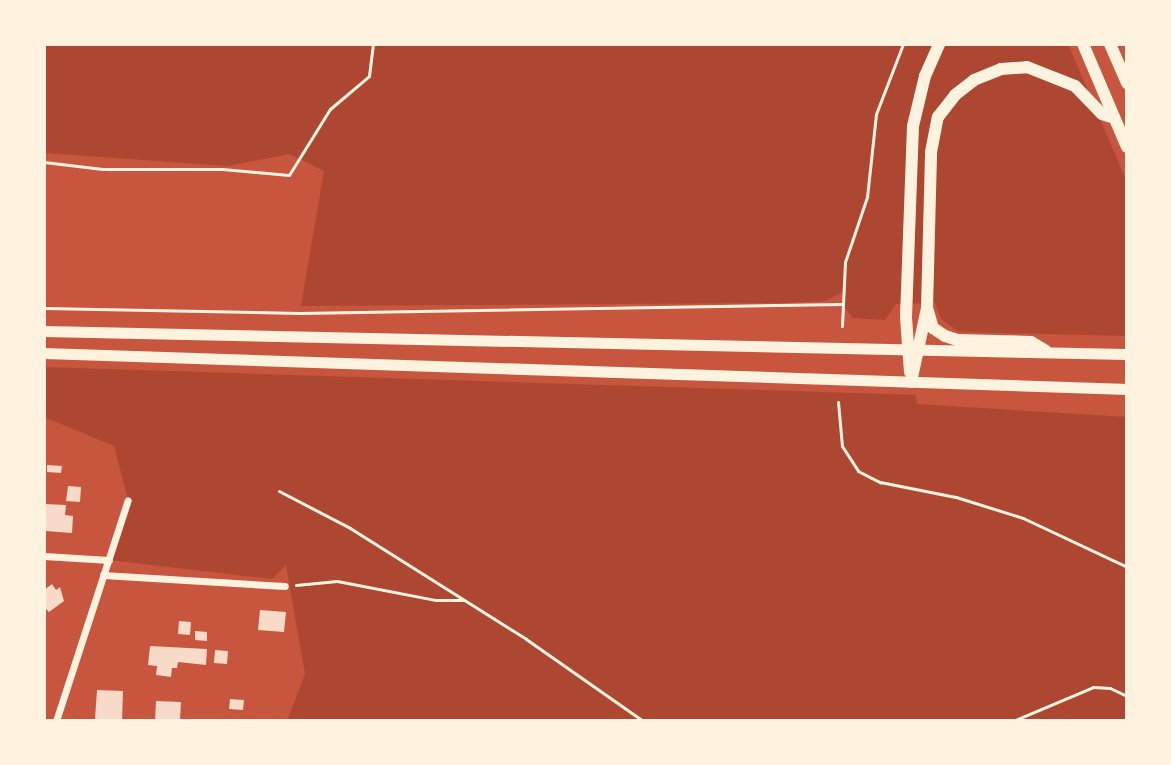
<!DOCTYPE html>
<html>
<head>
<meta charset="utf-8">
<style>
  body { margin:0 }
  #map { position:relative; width:1171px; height:765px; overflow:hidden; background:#c8553d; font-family:Karla,sans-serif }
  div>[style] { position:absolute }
  .green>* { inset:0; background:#ae4732 }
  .building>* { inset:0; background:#f7dbc8 }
  .path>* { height:3px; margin:-1.5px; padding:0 1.5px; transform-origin:1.5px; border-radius:1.5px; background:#fff3e0 }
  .minor>* { height:7px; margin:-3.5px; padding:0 3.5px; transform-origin:3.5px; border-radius:3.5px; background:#fff3e0 }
  .primary>* { height:11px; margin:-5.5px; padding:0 5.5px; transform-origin:5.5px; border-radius:5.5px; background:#fff3e0 }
  .trunk>* { height:12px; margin:-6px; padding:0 6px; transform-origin:6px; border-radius:6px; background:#fff3e0 }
  span { translate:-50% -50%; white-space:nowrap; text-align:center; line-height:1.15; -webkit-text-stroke:6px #fff3e0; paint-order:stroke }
  .frame { position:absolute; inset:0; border:46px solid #fff3e0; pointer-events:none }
</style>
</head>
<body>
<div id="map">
  <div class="green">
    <i style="clip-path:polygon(44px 44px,1068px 44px,1127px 182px,1127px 336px,959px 332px,941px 319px,935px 303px,896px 304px,885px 320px,853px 318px,842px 304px,843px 292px,825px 301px,784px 303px,301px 306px,324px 171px,289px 154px,228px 166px,44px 153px)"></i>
    <i style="clip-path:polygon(44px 367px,916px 395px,917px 404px,1127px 417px,1127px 721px,287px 721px,305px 674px,286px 565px,272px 579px,109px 560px,128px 500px,114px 446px,44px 417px)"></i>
  </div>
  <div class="building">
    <i style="clip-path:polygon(47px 465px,62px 466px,61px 473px,47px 472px)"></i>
    <i style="clip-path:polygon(68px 486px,81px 487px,80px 502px,66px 501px)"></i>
    <i style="clip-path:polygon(44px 504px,66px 505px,65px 515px,73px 516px,72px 533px,45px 531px)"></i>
    <i style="clip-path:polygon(52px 584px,56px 590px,60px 587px,64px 601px,49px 612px,44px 607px,44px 590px)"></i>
    <i style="clip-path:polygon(260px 610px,286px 612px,284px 632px,258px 630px)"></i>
    <i style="clip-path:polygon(179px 621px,191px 622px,190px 635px,178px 634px)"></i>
    <i style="clip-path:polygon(195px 631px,207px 632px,207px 641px,195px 640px)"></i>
    <i style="clip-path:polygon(150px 646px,207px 649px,206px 665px,178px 662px,177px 668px,172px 668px,171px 677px,156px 675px,157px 666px,148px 665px)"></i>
    <i style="clip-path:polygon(215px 650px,228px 651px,227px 664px,214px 663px)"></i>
    <i style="clip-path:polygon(97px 690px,123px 691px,122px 721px,95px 719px)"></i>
    <i style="clip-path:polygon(230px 699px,244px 700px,243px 710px,229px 709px)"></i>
    <i style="clip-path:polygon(156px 701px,181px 702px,180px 721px,155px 721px)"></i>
  </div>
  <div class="path">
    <i style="left:44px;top:162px;width:59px;rotate:6.8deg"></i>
    <i style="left:103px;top:169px;width:119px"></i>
    <i style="left:222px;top:169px;width:67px;rotate:5.1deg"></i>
    <i style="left:289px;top:175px;width:78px;rotate:-58.2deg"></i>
    <i style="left:330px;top:109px;width:51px;rotate:-40.2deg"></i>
    <i style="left:369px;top:76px;width:32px;rotate:-83deg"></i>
    <i style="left:44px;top:308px;width:256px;rotate:1.1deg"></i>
    <i style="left:300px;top:313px;width:542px;rotate:-0.95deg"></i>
    <i style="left:842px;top:326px;width:64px;rotate:-87.3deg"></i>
    <i style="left:845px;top:262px;width:69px;rotate:-71.3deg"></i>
    <i style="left:867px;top:197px;width:83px;rotate:-83.8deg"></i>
    <i style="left:876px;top:114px;width:75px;rotate:-68.9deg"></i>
    <i style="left:838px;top:402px;width:44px;rotate:84.8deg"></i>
    <i style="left:842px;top:446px;width:30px;rotate:57deg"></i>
    <i style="left:858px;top:471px;width:25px;rotate:27deg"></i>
    <i style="left:880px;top:482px;width:77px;rotate:11.2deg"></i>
    <i style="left:956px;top:497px;width:70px;rotate:17.4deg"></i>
    <i style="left:1023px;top:518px;width:115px;rotate:25.2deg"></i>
    <i style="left:279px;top:491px;width:80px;rotate:27.5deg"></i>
    <i style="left:350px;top:528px;width:208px;rotate:32.2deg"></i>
    <i style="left:526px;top:639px;width:143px;rotate:35deg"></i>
    <i style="left:296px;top:585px;width:41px;rotate:-5.6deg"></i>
    <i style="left:337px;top:581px;width:101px;rotate:10.9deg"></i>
    <i style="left:436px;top:600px;width:27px"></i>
    <i style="left:1013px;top:721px;width:87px;rotate:-23deg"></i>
    <i style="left:1093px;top:687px;width:17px;rotate:3deg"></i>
    <i style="left:1110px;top:688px;width:19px;rotate:25deg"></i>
  </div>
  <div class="minor">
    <i style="left:44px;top:556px;width:65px;rotate:3.5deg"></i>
    <i style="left:103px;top:575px;width:182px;rotate:3.5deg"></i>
    <i style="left:56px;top:721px;width:232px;rotate:-72deg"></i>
  </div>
  <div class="primary">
    <i style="left:44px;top:331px;width:1083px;rotate:1.22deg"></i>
    <i style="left:44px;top:353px;width:1084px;rotate:1.9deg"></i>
  </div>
  <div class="trunk">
    <i style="left:1083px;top:44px;width:112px;rotate:66.9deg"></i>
    <i style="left:1110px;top:44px;width:43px;rotate:66.4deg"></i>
    <i style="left:928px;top:311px;width:18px;rotate:74deg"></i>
    <i style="left:933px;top:328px;width:14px;rotate:34deg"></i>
    <i style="left:945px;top:336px;width:13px;rotate:18deg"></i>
    <i style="left:957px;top:340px;width:74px;rotate:1.5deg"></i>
    <i style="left:1031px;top:342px;width:17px;rotate:31deg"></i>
    <i style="left:910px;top:372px;width:55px;rotate:-94.2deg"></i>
    <i style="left:906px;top:317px;width:191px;rotate:-87.9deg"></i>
    <i style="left:913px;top:126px;width:51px;rotate:-76.5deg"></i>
    <i style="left:925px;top:76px;width:35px;rotate:-66deg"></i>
    <i style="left:911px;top:382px;width:76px;rotate:-77.8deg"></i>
    <i style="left:927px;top:308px;width:156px;rotate:-88.5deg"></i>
    <i style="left:931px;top:152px;width:36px;rotate:-79deg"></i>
    <i style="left:938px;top:117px;width:28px;rotate:-52deg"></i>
    <i style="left:955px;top:95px;width:24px;rotate:-38deg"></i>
    <i style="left:974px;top:80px;width:29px;rotate:-22deg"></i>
    <i style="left:1001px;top:69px;width:26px;rotate:-4deg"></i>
    <i style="left:1027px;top:67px;width:52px;rotate:21.6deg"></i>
    <i style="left:1075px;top:86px;width:39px;rotate:46deg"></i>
    <i style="left:1102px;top:114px;width:13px;rotate:18deg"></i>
  </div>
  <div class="frame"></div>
</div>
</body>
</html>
